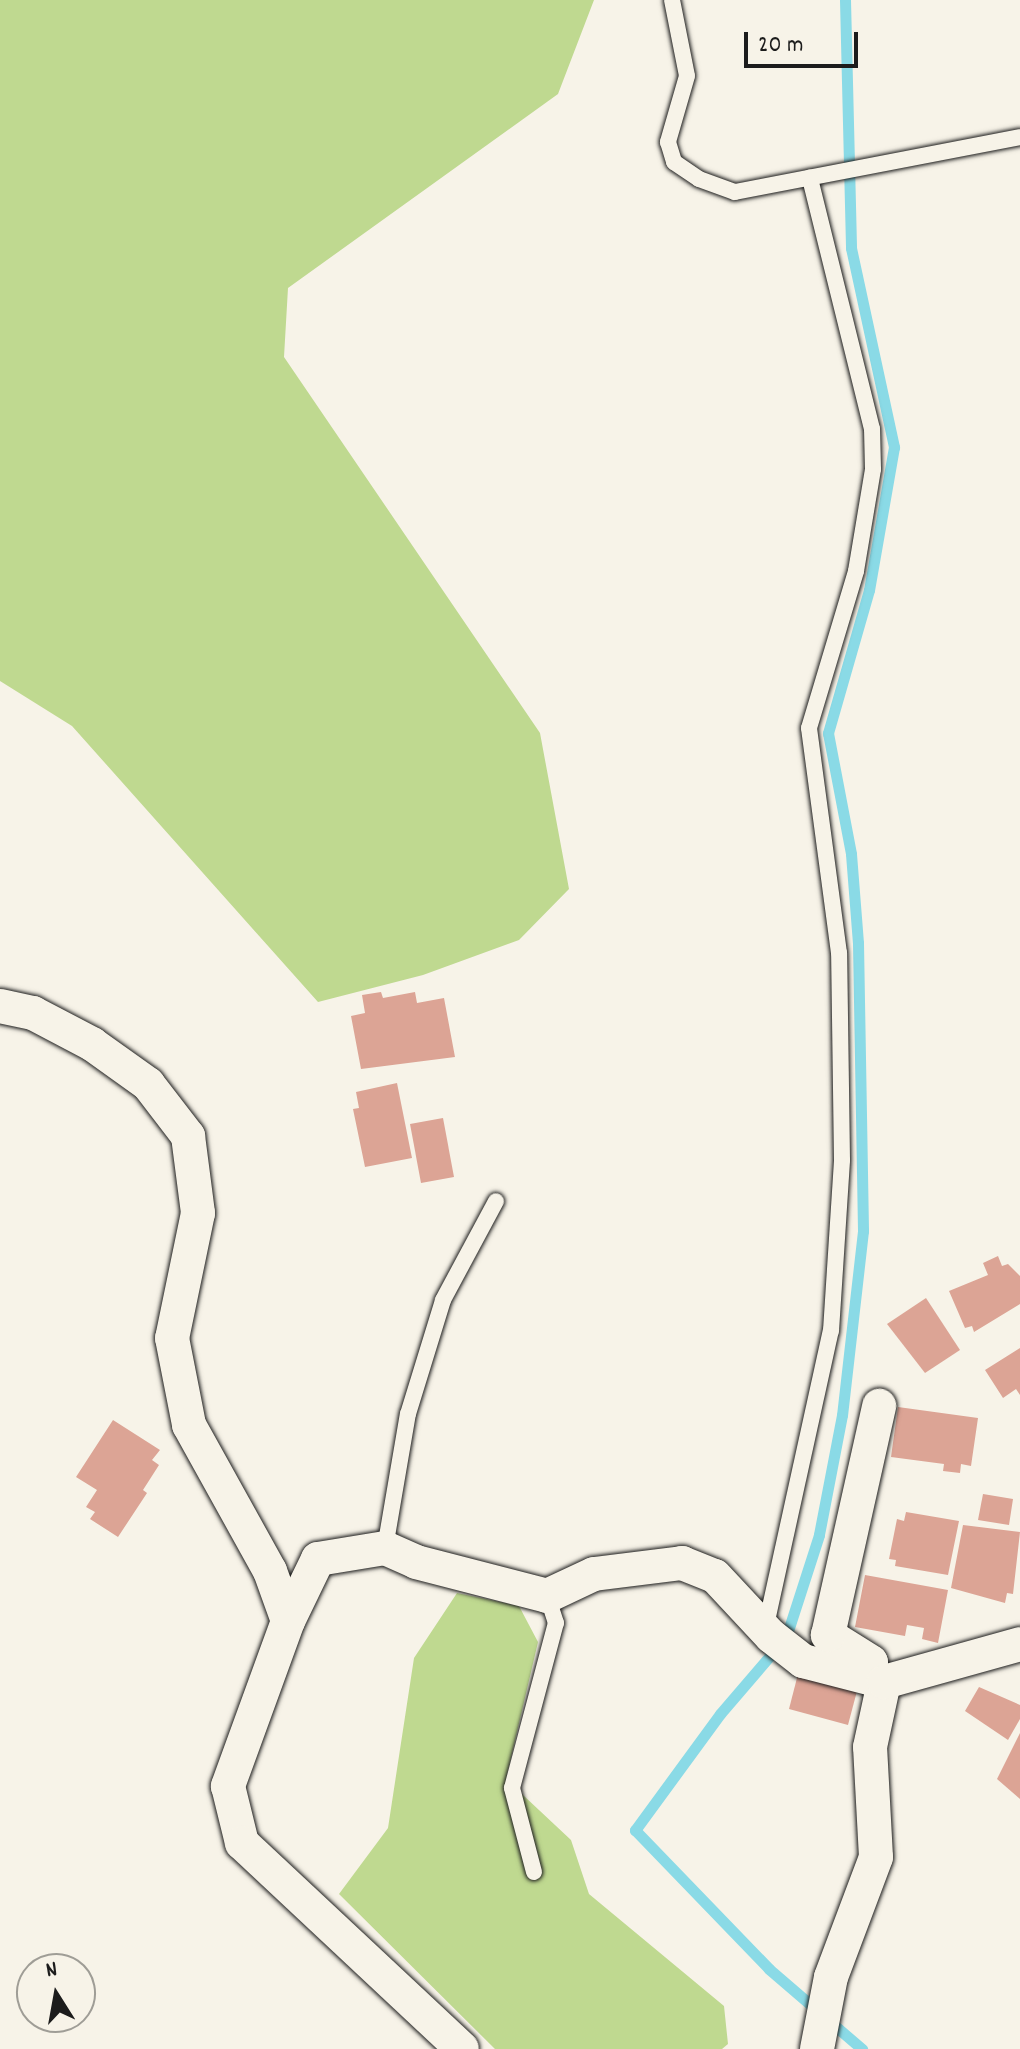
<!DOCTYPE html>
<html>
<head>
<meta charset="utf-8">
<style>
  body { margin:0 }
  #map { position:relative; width:1020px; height:2049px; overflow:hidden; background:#f7f3e8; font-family:Dekko,sans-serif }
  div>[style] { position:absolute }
  .green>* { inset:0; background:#bfd990 }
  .stream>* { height:11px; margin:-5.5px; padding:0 5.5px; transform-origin:5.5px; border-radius:5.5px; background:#8adae6 }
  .building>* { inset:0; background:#dca495 }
  .roads { filter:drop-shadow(0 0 2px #1c1c1c) drop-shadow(0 0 2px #1c1c1c) }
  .service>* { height:16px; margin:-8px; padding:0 8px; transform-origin:8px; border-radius:8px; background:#f7f3e8 }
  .minor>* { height:34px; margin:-17px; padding:0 17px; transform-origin:17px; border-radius:17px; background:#f7f3e8 }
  span { translate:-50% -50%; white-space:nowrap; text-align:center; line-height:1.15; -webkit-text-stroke:6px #f7f3e8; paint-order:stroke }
  .north { position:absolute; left:16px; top:1953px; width:80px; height:80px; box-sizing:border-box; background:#f7f3e8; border:2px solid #9f9d96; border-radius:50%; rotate:349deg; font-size:22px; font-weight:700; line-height:32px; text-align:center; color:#1c1c1c }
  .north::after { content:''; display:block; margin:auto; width:28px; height:36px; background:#1c1c1c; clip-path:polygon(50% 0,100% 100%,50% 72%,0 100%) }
  .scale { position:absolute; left:744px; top:32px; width:114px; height:36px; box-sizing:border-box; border:4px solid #1c1c1c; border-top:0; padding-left:10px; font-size:24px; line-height:28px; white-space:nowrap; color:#1c1c1c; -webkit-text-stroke:6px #f7f3e8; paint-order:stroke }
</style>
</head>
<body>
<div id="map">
  <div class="green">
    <i style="clip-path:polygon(0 0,594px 0,558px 94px,288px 288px,284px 357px,540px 733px,569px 889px,519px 940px,423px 975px,318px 1002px,72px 726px,0 681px)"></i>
    <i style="clip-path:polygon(457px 1593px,519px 1606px,538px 1642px,506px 1779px,571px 1840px,589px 1894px,724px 2006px,728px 2044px,722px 2049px,495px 2049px,339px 1894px,388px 1828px,414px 1658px)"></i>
  </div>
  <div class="stream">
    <i style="left:845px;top:0;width:248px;rotate:88.6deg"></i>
    <i style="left:851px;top:248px;width:204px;rotate:77.8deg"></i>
    <i style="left:894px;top:447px;width:145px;rotate:99.9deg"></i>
    <i style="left:869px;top:590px;width:149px;rotate:106deg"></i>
    <i style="left:828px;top:733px;width:123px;rotate:79.2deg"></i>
    <i style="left:851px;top:854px;width:89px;rotate:85.5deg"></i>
    <i style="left:858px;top:943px;width:288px;rotate:89deg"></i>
    <i style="left:863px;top:1231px;width:185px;rotate:96.5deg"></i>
    <i style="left:842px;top:1415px;width:122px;rotate:100.9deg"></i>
    <i style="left:819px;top:1535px;width:107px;rotate:107.9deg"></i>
    <i style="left:786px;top:1637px;width:101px;rotate:130.6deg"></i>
    <i style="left:720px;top:1714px;width:144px;rotate:126.2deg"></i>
    <i style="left:635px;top:1830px;width:193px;rotate:46deg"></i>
    <i style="left:769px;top:1969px;width:123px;rotate:40.7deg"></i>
  </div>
  <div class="building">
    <i style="clip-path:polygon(381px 992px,383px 998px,415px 992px,417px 1003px,444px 998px,455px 1057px,361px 1069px,351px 1016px,365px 1013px,362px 995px)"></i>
    <i style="clip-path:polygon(397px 1083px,412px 1158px,365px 1167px,353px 1109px,359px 1108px,356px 1092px)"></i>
    <i style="clip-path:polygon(443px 1118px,454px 1177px,421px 1183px,410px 1124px)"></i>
    <i style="clip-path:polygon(998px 1256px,1002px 1266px,1008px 1264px,1020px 1276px,1020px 1304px,974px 1332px,972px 1326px,965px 1328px,949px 1291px,988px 1275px,983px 1263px)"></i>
    <i style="clip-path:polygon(926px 1298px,960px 1350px,925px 1373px,887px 1324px)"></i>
    <i style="clip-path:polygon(1020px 1348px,1020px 1395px,1016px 1389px,1003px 1398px,985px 1370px)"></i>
    <i style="clip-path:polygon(898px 1407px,978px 1418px,971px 1466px,961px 1464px,960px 1473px,943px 1471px,944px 1464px,891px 1457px)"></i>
    <i style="clip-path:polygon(113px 1420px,160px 1450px,152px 1460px,159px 1465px,143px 1490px,147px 1493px,118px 1537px,90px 1519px,95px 1512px,86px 1507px,97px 1490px,76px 1477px)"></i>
    <i style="clip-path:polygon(983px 1494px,1013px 1499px,1009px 1525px,978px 1520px)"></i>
    <i style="clip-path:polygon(906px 1512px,959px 1521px,948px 1575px,895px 1566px,896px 1560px,889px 1559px,897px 1519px,904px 1521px)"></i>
    <i style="clip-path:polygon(963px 1525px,1020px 1532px,1013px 1594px,1007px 1593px,1005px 1603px,951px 1588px)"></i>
    <i style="clip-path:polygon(865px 1575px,948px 1590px,938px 1643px,922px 1639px,924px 1628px,907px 1625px,905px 1636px,855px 1627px)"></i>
    <i style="clip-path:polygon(798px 1674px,857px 1691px,848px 1725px,789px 1709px)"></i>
    <i style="clip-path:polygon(979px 1687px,1020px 1705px,1020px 1719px,1008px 1740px,965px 1711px)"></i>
    <i style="clip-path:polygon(1020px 1733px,1020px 1799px,997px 1779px)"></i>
  </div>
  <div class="roads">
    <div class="service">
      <i style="left:672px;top:0;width:77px;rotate:78.8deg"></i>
      <i style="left:687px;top:76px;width:69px;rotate:106.1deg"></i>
      <i style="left:668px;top:142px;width:21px;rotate:73deg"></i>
      <i style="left:674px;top:162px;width:30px;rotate:34deg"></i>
      <i style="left:699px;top:179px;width:38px;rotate:20deg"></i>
      <i style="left:735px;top:192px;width:290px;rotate:-10.9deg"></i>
      <i style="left:385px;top:1548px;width:136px;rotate:-80.3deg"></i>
      <i style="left:408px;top:1414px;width:119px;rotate:-72.9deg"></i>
      <i style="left:443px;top:1300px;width:112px;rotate:-61.8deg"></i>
      <i style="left:765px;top:1630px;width:306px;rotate:-77.6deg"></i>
      <i style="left:831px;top:1331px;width:171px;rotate:-86.3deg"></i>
      <i style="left:842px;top:1160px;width:207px;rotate:-90.8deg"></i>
      <i style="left:839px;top:953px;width:227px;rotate:-97.6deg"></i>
      <i style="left:809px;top:728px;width:164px;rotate:-73.3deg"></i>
      <i style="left:856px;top:571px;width:103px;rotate:-80.5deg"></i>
      <i style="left:873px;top:469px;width:40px;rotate:-91.4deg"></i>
      <i style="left:872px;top:429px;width:259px;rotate:-103.9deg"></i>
      <i style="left:534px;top:1872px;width:87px;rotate:-104.7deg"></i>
      <i style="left:512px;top:1788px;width:171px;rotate:-75.1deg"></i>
      <i style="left:556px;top:1623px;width:28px;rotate:-108deg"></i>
    </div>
    <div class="minor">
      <i style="left:0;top:1006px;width:34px;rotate:12deg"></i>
      <i style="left:33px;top:1013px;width:67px;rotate:27.7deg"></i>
      <i style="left:92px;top:1044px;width:69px;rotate:35.5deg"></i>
      <i style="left:148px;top:1084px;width:66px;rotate:52.4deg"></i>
      <i style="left:188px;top:1136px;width:78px;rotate:82.6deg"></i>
      <i style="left:198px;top:1213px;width:128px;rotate:101.7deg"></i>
      <i style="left:172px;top:1338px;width:89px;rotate:78.9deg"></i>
      <i style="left:189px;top:1425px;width:167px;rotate:61deg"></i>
      <i style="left:270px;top:1571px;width:53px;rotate:70.2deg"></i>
      <i style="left:288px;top:1621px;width:176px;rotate:110deg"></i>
      <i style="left:228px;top:1786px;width:59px;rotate:76.2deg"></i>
      <i style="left:242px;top:1843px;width:301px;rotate:43.1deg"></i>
      <i style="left:288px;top:1621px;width:69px;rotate:-64.2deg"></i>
      <i style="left:318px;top:1559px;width:68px;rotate:-9.3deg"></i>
      <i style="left:385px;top:1548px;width:34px;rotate:24deg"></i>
      <i style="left:416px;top:1562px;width:135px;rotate:14.5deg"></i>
      <i style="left:547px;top:1596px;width:52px;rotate:-25.1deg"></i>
      <i style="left:594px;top:1574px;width:89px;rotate:-7.1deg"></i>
      <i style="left:682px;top:1563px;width:35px;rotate:22deg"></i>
      <i style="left:715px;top:1576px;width:82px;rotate:47deg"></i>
      <i style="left:771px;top:1636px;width:41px;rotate:38deg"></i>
      <i style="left:803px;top:1661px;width:84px;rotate:14.5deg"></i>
      <i style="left:868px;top:1677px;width:15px;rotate:-79deg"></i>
      <i style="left:871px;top:1662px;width:51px;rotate:-147.9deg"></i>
      <i style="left:828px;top:1635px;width:235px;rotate:-77.4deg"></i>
      <i style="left:817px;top:2049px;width:73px;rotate:-79deg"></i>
      <i style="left:831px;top:1977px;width:128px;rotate:-69.4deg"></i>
      <i style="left:876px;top:1857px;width:110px;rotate:-93.1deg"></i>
      <i style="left:870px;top:1747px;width:66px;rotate:-77.8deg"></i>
      <i style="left:884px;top:1682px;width:141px;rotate:-15.6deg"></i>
    </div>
  </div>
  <div class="north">N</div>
  <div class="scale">20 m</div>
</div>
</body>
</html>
